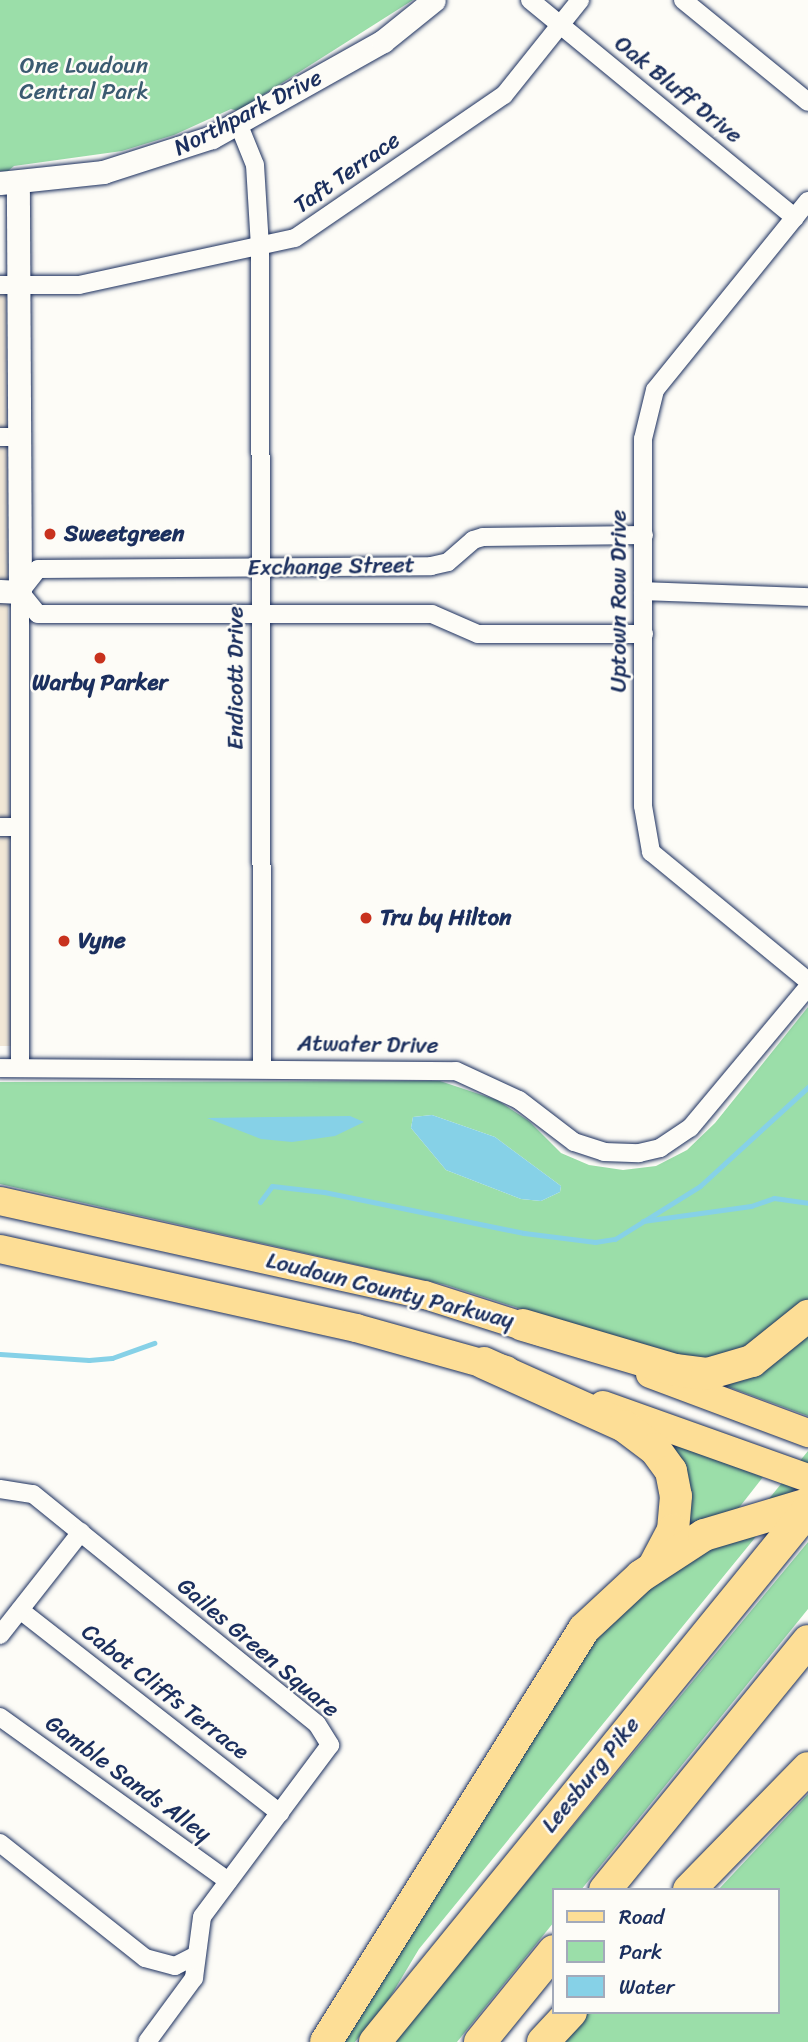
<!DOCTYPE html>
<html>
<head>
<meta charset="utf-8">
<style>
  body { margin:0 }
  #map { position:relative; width:808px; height:2042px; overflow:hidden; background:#fdfcf7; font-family:Sriracha,sans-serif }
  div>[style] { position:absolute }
  .built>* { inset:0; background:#f1e7d6 }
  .green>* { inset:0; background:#9bdea9 }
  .water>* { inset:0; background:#86d1e7 }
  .stream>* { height:5px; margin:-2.5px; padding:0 2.5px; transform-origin:2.5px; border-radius:2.5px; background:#86d1e7 }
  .roads { filter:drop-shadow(0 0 2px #1b2f5e) drop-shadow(0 0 2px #1b2f5e) }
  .minor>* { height:18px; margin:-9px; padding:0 9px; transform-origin:9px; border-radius:9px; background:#fdfcf7 }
  .tertiary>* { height:23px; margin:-11.5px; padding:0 11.5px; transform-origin:11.5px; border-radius:11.5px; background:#fdfcf7 }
  .primary>* { height:28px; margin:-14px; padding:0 14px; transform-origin:14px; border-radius:14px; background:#fdde96 }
  .motorway>* { height:32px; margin:-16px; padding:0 16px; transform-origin:16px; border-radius:16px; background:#fdde96 }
  .dots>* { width:19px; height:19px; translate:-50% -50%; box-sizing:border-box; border:4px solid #fdfcf7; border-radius:50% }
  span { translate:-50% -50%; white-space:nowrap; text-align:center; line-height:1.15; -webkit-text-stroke:5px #fdfcf7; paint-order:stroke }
  .park-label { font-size:23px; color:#3b5b71 }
  .street-label { font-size:23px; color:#1b2f5e }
  .poi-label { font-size:23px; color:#1b2f5e; font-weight:700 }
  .left { translate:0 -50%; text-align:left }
  .legend { position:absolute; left:552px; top:1888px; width:228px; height:126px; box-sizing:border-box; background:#fdfcf7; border:2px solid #a3aaba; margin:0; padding:9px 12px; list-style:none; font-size:21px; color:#1b2f5e }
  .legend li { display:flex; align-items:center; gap:14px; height:35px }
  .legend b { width:35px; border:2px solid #a3aaba }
</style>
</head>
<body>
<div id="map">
  <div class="built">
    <i style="clip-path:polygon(0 294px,6px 294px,11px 1046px,0 1046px)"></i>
  </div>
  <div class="green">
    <i style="clip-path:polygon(0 0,413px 0,238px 111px,231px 109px,174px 135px,122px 151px,14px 166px,8px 171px,0 171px)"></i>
    <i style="clip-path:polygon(evenodd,808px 1007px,808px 1301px,757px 1345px,691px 1363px,446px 1285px,0 1184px,0 1082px,440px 1081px,497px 1100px,529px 1121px,561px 1153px,589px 1165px,623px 1170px,656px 1166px,687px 1150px,715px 1123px,808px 1007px,432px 1115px,495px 1137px,561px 1186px,560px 1192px,541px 1201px,521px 1199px,446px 1170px,411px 1128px,413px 1117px,432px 1115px)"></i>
    <i style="clip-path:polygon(808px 1329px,808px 1416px,715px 1382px)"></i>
    <i style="clip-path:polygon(667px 1442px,763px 1477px,738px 1509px,685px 1533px)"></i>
    <i style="clip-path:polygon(808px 1451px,808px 1473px,419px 1949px,386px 2004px,355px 2042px,336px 2042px,589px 1645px,660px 1576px,741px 1533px)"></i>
    <i style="clip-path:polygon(808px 1542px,808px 1609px,581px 1890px,554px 1890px,554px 1922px,457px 2042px,394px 2042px)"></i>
    <i style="clip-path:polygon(808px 1794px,808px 2042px,556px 2042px,585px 2012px,778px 2012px,778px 1890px,718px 1890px)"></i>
  </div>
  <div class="water">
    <i style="clip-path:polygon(432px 1115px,495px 1137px,561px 1186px,560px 1192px,541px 1201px,521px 1199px,446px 1170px,411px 1128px,413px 1117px)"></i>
    <i style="clip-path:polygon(350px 1116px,364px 1122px,335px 1136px,292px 1142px,261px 1139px,207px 1118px)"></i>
  </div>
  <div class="stream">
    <i style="left:260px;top:1202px;width:20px;rotate:-53deg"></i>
    <i style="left:272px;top:1186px;width:52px;rotate:6.6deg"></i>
    <i style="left:324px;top:1192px;width:204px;rotate:11.6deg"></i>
    <i style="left:524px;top:1233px;width:72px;rotate:7.2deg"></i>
    <i style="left:595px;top:1242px;width:20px;rotate:-9deg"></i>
    <i style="left:615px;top:1239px;width:100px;rotate:-31.9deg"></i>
    <i style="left:700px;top:1186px;width:147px;rotate:-42.5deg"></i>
    <i style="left:643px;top:1221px;width:109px;rotate:-7.9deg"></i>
    <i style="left:751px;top:1206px;width:24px;rotate:-19deg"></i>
    <i style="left:774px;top:1198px;width:34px;rotate:8deg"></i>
    <i style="left:0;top:1354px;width:89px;rotate:3.9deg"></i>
    <i style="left:89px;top:1360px;width:23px;rotate:-5deg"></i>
    <i style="left:112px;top:1358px;width:45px;rotate:-19.7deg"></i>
  </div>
  <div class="roads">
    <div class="minor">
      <i style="left:530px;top:0;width:343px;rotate:39.4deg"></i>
      <i style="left:683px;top:0;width:161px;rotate:39.2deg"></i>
      <i style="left:238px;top:123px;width:45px;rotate:68deg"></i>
      <i style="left:255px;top:165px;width:81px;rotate:86.5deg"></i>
      <i style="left:260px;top:246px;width:822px;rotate:89.86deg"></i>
      <i style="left:808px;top:201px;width:243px;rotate:129deg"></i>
      <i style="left:655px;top:390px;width:50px;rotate:103.8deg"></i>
      <i style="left:643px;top:439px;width:367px;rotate:90deg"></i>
      <i style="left:643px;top:806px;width:47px;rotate:80.1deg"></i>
      <i style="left:651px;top:852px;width:203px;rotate:39.4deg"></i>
      <i style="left:0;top:285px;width:79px"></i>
      <i style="left:79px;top:285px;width:221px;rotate:-12.3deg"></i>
      <i style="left:295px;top:238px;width:253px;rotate:-34.4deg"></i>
      <i style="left:504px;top:95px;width:122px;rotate:-51.3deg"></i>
      <i style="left:0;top:437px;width:19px"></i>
      <i style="left:643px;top:591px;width:165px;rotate:2.1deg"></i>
      <i style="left:20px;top:592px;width:29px;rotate:-52deg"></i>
      <i style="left:38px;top:569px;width:393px;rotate:-0.4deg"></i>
      <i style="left:431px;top:566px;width:17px;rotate:-13deg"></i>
      <i style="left:448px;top:562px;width:33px;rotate:-41deg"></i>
      <i style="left:473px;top:540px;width:10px;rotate:-17deg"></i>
      <i style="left:483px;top:537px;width:161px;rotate:-0.7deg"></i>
      <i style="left:20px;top:592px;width:28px;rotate:51deg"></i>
      <i style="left:38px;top:614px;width:394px"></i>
      <i style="left:432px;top:614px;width:50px;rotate:23.5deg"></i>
      <i style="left:478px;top:634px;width:166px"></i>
      <i style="left:20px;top:592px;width:476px;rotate:90deg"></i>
      <i style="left:0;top:827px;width:20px"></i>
      <i style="left:0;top:1068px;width:456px;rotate:0.4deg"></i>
      <i style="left:456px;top:1071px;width:69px;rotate:24.7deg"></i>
      <i style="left:519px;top:1100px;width:69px;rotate:37.4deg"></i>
      <i style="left:574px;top:1142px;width:32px;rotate:18deg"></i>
      <i style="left:604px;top:1152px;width:35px;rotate:2deg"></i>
      <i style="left:639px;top:1153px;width:22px;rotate:-13deg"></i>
      <i style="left:660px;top:1148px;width:36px;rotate:-34deg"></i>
      <i style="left:690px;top:1128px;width:184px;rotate:-50.1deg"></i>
      <i style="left:0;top:1489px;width:33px;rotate:9deg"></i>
      <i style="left:33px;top:1494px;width:365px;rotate:39deg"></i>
      <i style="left:317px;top:1724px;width:25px;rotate:58deg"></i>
      <i style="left:330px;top:1745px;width:214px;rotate:126.7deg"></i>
      <i style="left:202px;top:1917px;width:62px;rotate:97.5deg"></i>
      <i style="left:194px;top:1978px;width:79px;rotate:126.3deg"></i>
      <i style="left:20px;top:1610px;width:330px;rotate:38deg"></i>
      <i style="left:0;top:1635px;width:131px;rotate:-51.8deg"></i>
      <i style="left:0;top:1717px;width:281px;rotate:35.7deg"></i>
      <i style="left:0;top:1843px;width:185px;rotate:38.4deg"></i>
      <i style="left:145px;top:1958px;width:31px;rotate:15deg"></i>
      <i style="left:175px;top:1966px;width:22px;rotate:-27deg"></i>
    </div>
    <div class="tertiary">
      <i style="left:0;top:183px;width:104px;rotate:-6.1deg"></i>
      <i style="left:103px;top:172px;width:114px;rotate:-17.8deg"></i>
      <i style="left:212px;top:137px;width:196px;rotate:-29.3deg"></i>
      <i style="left:383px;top:41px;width:65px;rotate:-38.8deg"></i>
      <i style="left:0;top:591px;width:20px;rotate:3deg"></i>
      <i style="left:20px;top:592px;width:410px;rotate:-90.3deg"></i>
    </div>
    <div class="primary">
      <i style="left:0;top:1201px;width:435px;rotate:12.5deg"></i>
      <i style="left:425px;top:1295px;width:125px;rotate:17.7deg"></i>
      <i style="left:0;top:1249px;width:365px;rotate:12.5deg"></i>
      <i style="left:356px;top:1328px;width:156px;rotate:15.6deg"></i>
      <i style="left:650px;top:1374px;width:169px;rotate:20.5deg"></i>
      <i style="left:603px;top:1405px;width:218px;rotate:19.6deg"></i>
    </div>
    <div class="motorway">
      <i style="left:523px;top:1325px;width:159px;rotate:16.5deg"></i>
      <i style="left:675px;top:1370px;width:32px;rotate:7deg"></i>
      <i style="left:707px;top:1374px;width:47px;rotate:-16.1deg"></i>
      <i style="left:752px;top:1361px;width:72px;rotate:-38.8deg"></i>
      <i style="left:484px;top:1363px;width:154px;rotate:24.2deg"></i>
      <i style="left:624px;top:1426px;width:39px;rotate:37deg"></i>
      <i style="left:655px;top:1449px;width:27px;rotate:54deg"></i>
      <i style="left:671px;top:1471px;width:25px;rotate:79deg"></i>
      <i style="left:676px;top:1496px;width:34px;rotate:95deg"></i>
      <i style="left:673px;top:1530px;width:41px;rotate:117.8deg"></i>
      <i style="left:605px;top:1890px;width:321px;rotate:-50.8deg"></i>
      <i style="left:689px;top:1890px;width:170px;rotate:-45.7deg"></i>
      <i style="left:326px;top:2042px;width:487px;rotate:-58deg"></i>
      <i style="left:584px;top:1629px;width:78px;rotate:-42.9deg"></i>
      <i style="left:641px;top:1576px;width:75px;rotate:-33.1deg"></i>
      <i style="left:704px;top:1535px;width:109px;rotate:-16.6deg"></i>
      <i style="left:375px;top:2042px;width:686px;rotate:-50.86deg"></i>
      <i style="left:480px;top:2042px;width:117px;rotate:-50.9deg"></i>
      <i style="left:543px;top:2042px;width:41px;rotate:-47deg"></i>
    </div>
  </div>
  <div class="dots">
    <i style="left:50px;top:534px;background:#c8321e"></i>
    <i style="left:100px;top:658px;background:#c8321e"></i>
    <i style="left:366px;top:918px;background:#c8321e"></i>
    <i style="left:64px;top:941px;background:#c8321e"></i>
  </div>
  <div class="park-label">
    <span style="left:84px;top:79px">One Loudoun<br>Central Park</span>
  </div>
  <div class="street-label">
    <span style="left:678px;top:90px;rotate:39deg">Oak Bluff Drive</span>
    <span style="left:248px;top:113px;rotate:-27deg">Northpark Drive</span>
    <span style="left:347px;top:173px;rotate:-35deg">Taft Terrace</span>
    <span style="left:331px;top:567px;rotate:-1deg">Exchange Street</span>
    <span style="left:619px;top:601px;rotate:-90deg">Uptown Row Drive</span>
    <span style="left:236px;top:678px;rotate:-90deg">Endicott Drive</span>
    <span style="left:368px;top:1045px;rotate:1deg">Atwater Drive</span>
    <span style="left:390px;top:1291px;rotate:14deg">Loudoun County Parkway</span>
    <span style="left:258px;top:1648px;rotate:40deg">Gailes Green Square</span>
    <span style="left:165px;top:1692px;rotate:38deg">Cabot Cliffs Terrace</span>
    <span style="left:591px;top:1775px;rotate:-51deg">Leesburg Pike</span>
    <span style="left:128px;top:1779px;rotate:36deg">Gamble Sands Alley</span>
  </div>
  <div class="poi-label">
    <span class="left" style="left:64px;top:534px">Sweetgreen</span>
    <span style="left:100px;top:683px">Warby Parker</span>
    <span class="left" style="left:380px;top:918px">Tru by Hilton</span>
    <span class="left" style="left:78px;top:941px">Vyne</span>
  </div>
  <ul class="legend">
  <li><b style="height:9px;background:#fdde96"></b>Road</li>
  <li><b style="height:19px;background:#9bdea9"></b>Park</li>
  <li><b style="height:19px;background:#86d1e7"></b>Water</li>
  </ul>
</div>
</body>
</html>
